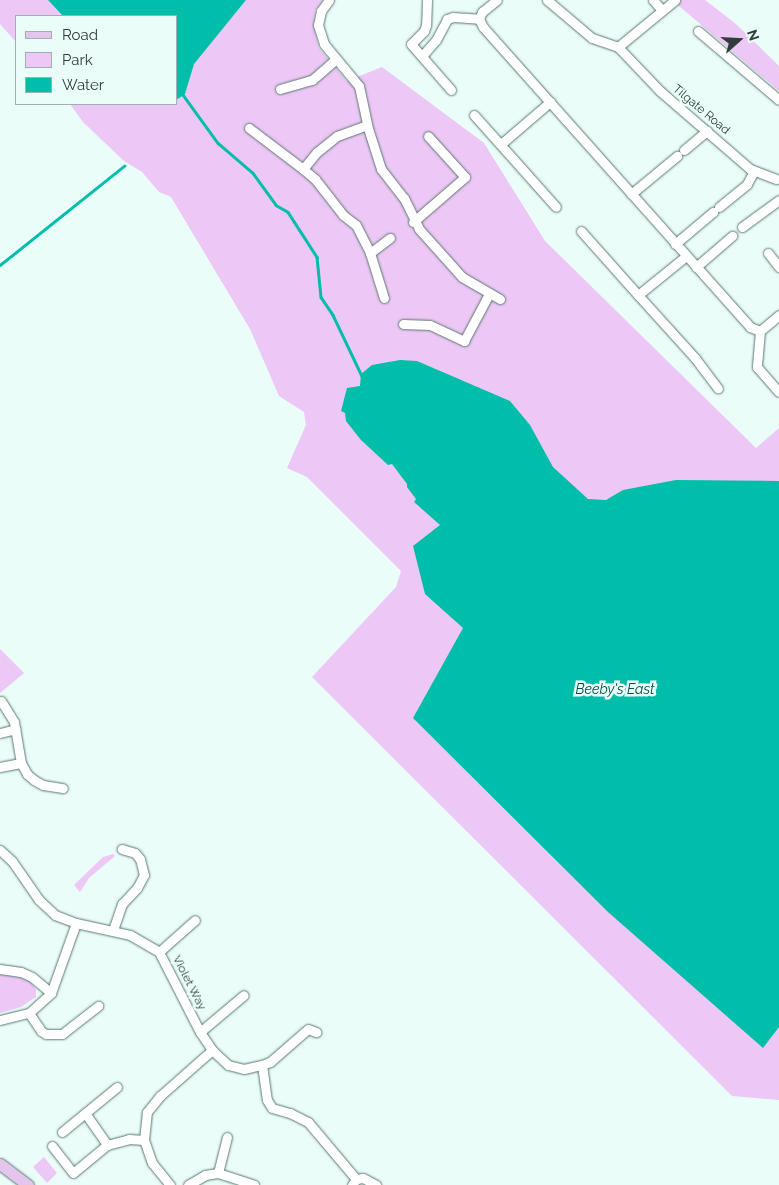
<!DOCTYPE html>
<html>
<head>
<meta charset="utf-8">
<style>
  body { margin:0 }
  #map { position:relative; width:779px; height:1185px; overflow:hidden; background:#eafdf9; font-family:Raleway,sans-serif }
  div>[style] { position:absolute }
  .green>* { inset:0; background:#edc7f6 }
  .water>* { inset:0; background:#01beaa }
  .stream>* { height:2.5px; margin:-1.25px; padding:0 1.25px; transform-origin:1.25px; border-radius:1.25px; background:#01beaa }
  .roads { filter:drop-shadow(0 0 1px #5a7872) drop-shadow(0 0 1px #5a7872) }
  .minor>* { height:9px; margin:-4.5px; padding:0 4.5px; transform-origin:4.5px; border-radius:4.5px; background:#fff }
  .major>* { height:11px; margin:-5.5px; padding:0 5.5px; transform-origin:5.5px; border-radius:5.5px; background:#e4c5eb }
  span { translate:-50% -50%; white-space:nowrap; text-align:center; line-height:1.15; -webkit-text-stroke:5px #eafdf9; paint-order:stroke }
  .street-label { font-size:12px; color:#303d3b }
  .water-label { font-size:14px; color:#054941; font-style:italic }
  .legend { position:absolute; left:15px; top:15px; width:162px; height:90px; box-sizing:border-box; background:#eafdf9; border:1px solid #a0b0ad; margin:0; padding:6px 9px; list-style:none; font-size:15px; color:#303d3b }
  .legend li { display:flex; align-items:center; gap:10px; height:25px }
  .legend b { width:25px; border:1px solid #a0b0ad }
  .north { position:absolute; left:714px; top:15px; width:50px; height:50px; -webkit-text-stroke:4px #eafdf9; paint-order:stroke; rotate:71deg; font-size:14px; font-weight:700; line-height:20px; text-align:center; color:#303d3b }
  .north::after { content:''; display:block; margin:auto; width:18px; height:22px; background:#303d3b; clip-path:polygon(50% 0,100% 100%,50% 72%,0 100%) }
</style>
</head>
<body>
<div id="map">
  <div class="green">
    <i style="clip-path:polygon(0 0,323px 0,315px 11px,315px 31px,319px 48px,347px 81px,382px 67px,484px 143px,545px 241px,756px 448px,779px 428px,779px 1100px,732px 1096px,312px 677px,396px 587px,401px 571px,307px 477px,287px 468px,306px 425px,304px 412px,279px 396px,250px 329px,171px 197px,159px 192px,142px 172px,124px 161px,83px 122px,70px 104px,176px 104px,176px 16px,16px 16px,16px 42px,0 24px)"></i>
    <i style="clip-path:polygon(672px 0,705px 0,736px 24px,779px 66px,779px 91px)"></i>
    <i style="clip-path:polygon(0 649px,24px 673px,0 693px)"></i>
    <i style="clip-path:polygon(113px 854px,115px 856px,89px 878px,80px 892px,74px 885px,103px 857px)"></i>
    <i style="clip-path:polygon(0 975px,18px 975px,31px 982px,36px 990px,36px 997px,21px 1007px,0 1013px)"></i>
    <i style="clip-path:polygon(44px 1157px,57px 1173px,47px 1183px,33px 1167px)"></i>
  </div>
  <div class="water">
    <i style="clip-path:polygon(48px 0,246px 0,194px 64px,185px 94px,176px 100px,176px 16px,63px 16px)"></i>
    <i style="clip-path:polygon(400px 360px,417px 361px,510px 401px,530px 425px,553px 467px,588px 499px,606px 500px,623px 490px,676px 480px,779px 481px,779px 1027px,763px 1048px,608px 912px,413px 718px,463px 628px,425px 594px,413px 546px,440px 525px,414px 502px,416px 499px,407px 487px,407px 484px,392px 464px,388px 465px,361px 440px,346px 421px,345px 413px,341px 411px,347px 388px,360px 386px,361px 374px,372px 365px)"></i>
  </div>
  <div class="stream">
    <i style="left:181px;top:92px;width:63px;rotate:54deg"></i>
    <i style="left:218px;top:143px;width:46px;rotate:40.6deg"></i>
    <i style="left:253px;top:173px;width:39px;rotate:54deg"></i>
    <i style="left:276px;top:205px;width:14px;rotate:30deg"></i>
    <i style="left:288px;top:212px;width:54px;rotate:57.2deg"></i>
    <i style="left:317px;top:257px;width:40px;rotate:84.3deg"></i>
    <i style="left:321px;top:297px;width:22px;rotate:56deg"></i>
    <i style="left:333px;top:315px;width:68px;rotate:64.6deg"></i>
    <i style="left:0;top:265px;width:159px;rotate:-38.6deg"></i>
  </div>
  <div class="roads">
    <div class="minor">
      <i style="left:329px;top:0;width:14px;rotate:126deg"></i>
      <i style="left:321px;top:11px;width:14px;rotate:102deg"></i>
      <i style="left:318px;top:25px;width:20px;rotate:72deg"></i>
      <i style="left:324px;top:44px;width:55px;rotate:50.2deg"></i>
      <i style="left:359px;top:86px;width:40px;rotate:78deg"></i>
      <i style="left:367px;top:125px;width:46px;rotate:72.3deg"></i>
      <i style="left:381px;top:169px;width:37px;rotate:52deg"></i>
      <i style="left:404px;top:198px;width:34px;rotate:64deg"></i>
      <i style="left:419px;top:229px;width:64px;rotate:48.1deg"></i>
      <i style="left:462px;top:277px;width:44px;rotate:30.1deg"></i>
      <i style="left:427px;top:0;width:25px;rotate:92deg"></i>
      <i style="left:426px;top:25px;width:6px;rotate:108deg"></i>
      <i style="left:424px;top:31px;width:18px;rotate:135deg"></i>
      <i style="left:411px;top:44px;width:61px;rotate:49deg"></i>
      <i style="left:547px;top:0;width:59px;rotate:40.2deg"></i>
      <i style="left:592px;top:38px;width:28px;rotate:19deg"></i>
      <i style="left:653px;top:0;width:13px;rotate:48deg"></i>
      <i style="left:479px;top:19px;width:9px;rotate:63deg"></i>
      <i style="left:483px;top:27px;width:402px;rotate:48.3deg"></i>
      <i style="left:750px;top:327px;width:11px;rotate:22deg"></i>
      <i style="left:760px;top:331px;width:25px;rotate:-40deg"></i>
      <i style="left:479px;top:19px;width:8px;rotate:-67deg"></i>
      <i style="left:482px;top:12px;width:19px;rotate:-39deg"></i>
      <i style="left:698px;top:31px;width:106px;rotate:40.4deg"></i>
      <i style="left:618px;top:47px;width:61px;rotate:46.3deg"></i>
      <i style="left:660px;top:91px;width:119px;rotate:40.9deg"></i>
      <i style="left:750px;top:169px;width:28px;rotate:21deg"></i>
      <i style="left:618px;top:47px;width:74px;rotate:-39.5deg"></i>
      <i style="left:422px;top:56px;width:21px;rotate:-49deg"></i>
      <i style="left:436px;top:40px;width:24px;rotate:-62deg"></i>
      <i style="left:447px;top:19px;width:6px;rotate:-18deg"></i>
      <i style="left:453px;top:17px;width:26px;rotate:4deg"></i>
      <i style="left:280px;top:89px;width:33px;rotate:-16deg"></i>
      <i style="left:312px;top:80px;width:32px;rotate:-41deg"></i>
      <i style="left:474px;top:115px;width:123px;rotate:48.3deg"></i>
      <i style="left:249px;top:128px;width:68px;rotate:37.2deg"></i>
      <i style="left:303px;top:169px;width:22px;rotate:-51deg"></i>
      <i style="left:317px;top:152px;width:26px;rotate:-39deg"></i>
      <i style="left:337px;top:136px;width:32px;rotate:-20deg"></i>
      <i style="left:501px;top:144px;width:65px;rotate:-40.6deg"></i>
      <i style="left:684px;top:150px;width:30px;rotate:-40deg"></i>
      <i style="left:303px;top:169px;width:16px;rotate:40deg"></i>
      <i style="left:315px;top:179px;width:46px;rotate:52.1deg"></i>
      <i style="left:343px;top:215px;width:16px;rotate:38deg"></i>
      <i style="left:356px;top:225px;width:31px;rotate:63deg"></i>
      <i style="left:631px;top:194px;width:60px;rotate:-39.6deg"></i>
      <i style="left:719px;top:207px;width:36px;rotate:-39deg"></i>
      <i style="left:747px;top:184px;width:15px;rotate:-62deg"></i>
      <i style="left:413px;top:222px;width:69px;rotate:-40.9deg"></i>
      <i style="left:465px;top:177px;width:55px;rotate:-132.1deg"></i>
      <i style="left:742px;top:227px;width:46px;rotate:-36.1deg"></i>
      <i style="left:581px;top:231px;width:86px;rotate:48.3deg"></i>
      <i style="left:638px;top:295px;width:62px;rotate:-39.1deg"></i>
      <i style="left:675px;top:244px;width:50px;rotate:-40.1deg"></i>
      <i style="left:768px;top:253px;width:18px;rotate:52deg"></i>
      <i style="left:696px;top:267px;width:48px;rotate:-40.7deg"></i>
      <i style="left:638px;top:295px;width:85px;rotate:47.9deg"></i>
      <i style="left:695px;top:358px;width:38px;rotate:53deg"></i>
      <i style="left:384px;top:298px;width:47px;rotate:-107.3deg"></i>
      <i style="left:370px;top:253px;width:25px;rotate:-37deg"></i>
      <i style="left:403px;top:324px;width:27px;rotate:2deg"></i>
      <i style="left:430px;top:325px;width:38px;rotate:25deg"></i>
      <i style="left:464px;top:341px;width:53px;rotate:-62deg"></i>
      <i style="left:760px;top:331px;width:36px;rotate:95deg"></i>
      <i style="left:757px;top:367px;width:33px;rotate:49deg"></i>
      <i style="left:1px;top:701px;width:25px;rotate:58deg"></i>
      <i style="left:14px;top:722px;width:42px;rotate:80.3deg"></i>
      <i style="left:0;top:733px;width:16px;rotate:-14deg"></i>
      <i style="left:0;top:767px;width:21px;rotate:-11deg"></i>
      <i style="left:21px;top:763px;width:13px;rotate:61deg"></i>
      <i style="left:27px;top:774px;width:9px;rotate:41deg"></i>
      <i style="left:34px;top:780px;width:10px;rotate:29deg"></i>
      <i style="left:43px;top:785px;width:20px;rotate:9deg"></i>
      <i style="left:0;top:850px;width:16px;rotate:43deg"></i>
      <i style="left:12px;top:861px;width:47px;rotate:55.3deg"></i>
      <i style="left:39px;top:900px;width:22px;rotate:43deg"></i>
      <i style="left:55px;top:915px;width:22px;rotate:21deg"></i>
      <i style="left:76px;top:923px;width:55px;rotate:12.5deg"></i>
      <i style="left:130px;top:935px;width:34px;rotate:30deg"></i>
      <i style="left:159px;top:952px;width:90px;rotate:62.9deg"></i>
      <i style="left:200px;top:1032px;width:22px;rotate:56deg"></i>
      <i style="left:212px;top:1050px;width:22px;rotate:43deg"></i>
      <i style="left:228px;top:1065px;width:16px;rotate:14deg"></i>
      <i style="left:244px;top:1069px;width:18px;rotate:-13deg"></i>
      <i style="left:262px;top:1065px;width:9px;rotate:-21deg"></i>
      <i style="left:270px;top:1062px;width:50px;rotate:-41deg"></i>
      <i style="left:308px;top:1029px;width:9px;rotate:21deg"></i>
      <i style="left:113px;top:930px;width:28px;rotate:-71deg"></i>
      <i style="left:122px;top:904px;width:22px;rotate:-47deg"></i>
      <i style="left:137px;top:888px;width:15px;rotate:-62deg"></i>
      <i style="left:144px;top:875px;width:16px;rotate:-104deg"></i>
      <i style="left:140px;top:859px;width:8px;rotate:-130deg"></i>
      <i style="left:135px;top:853px;width:14px;rotate:-163deg"></i>
      <i style="left:159px;top:952px;width:48px;rotate:-41.6deg"></i>
      <i style="left:0;top:969px;width:21px;rotate:8deg"></i>
      <i style="left:21px;top:972px;width:12px;rotate:24deg"></i>
      <i style="left:32px;top:977px;width:25px;rotate:40deg"></i>
      <i style="left:29px;top:1013px;width:22px;rotate:56deg"></i>
      <i style="left:41px;top:1031px;width:6px;rotate:31deg"></i>
      <i style="left:46px;top:1034px;width:16px"></i>
      <i style="left:62px;top:1034px;width:46px;rotate:-37.9deg"></i>
      <i style="left:0;top:1020px;width:30px;rotate:-14deg"></i>
      <i style="left:29px;top:1013px;width:30px;rotate:-42deg"></i>
      <i style="left:51px;top:993px;width:74px;rotate:-70.3deg"></i>
      <i style="left:200px;top:1032px;width:57px;rotate:-40.1deg"></i>
      <i style="left:262px;top:1065px;width:35px;rotate:82deg"></i>
      <i style="left:267px;top:1100px;width:9px;rotate:58deg"></i>
      <i style="left:272px;top:1108px;width:19px;rotate:16deg"></i>
      <i style="left:290px;top:1113px;width:20px;rotate:27deg"></i>
      <i style="left:308px;top:1122px;width:75px;rotate:49.9deg"></i>
      <i style="left:85px;top:1113px;width:39px;rotate:55deg"></i>
      <i style="left:62px;top:1132px;width:71px;rotate:-39.3deg"></i>
      <i style="left:52px;top:1146px;width:34px;rotate:52deg"></i>
      <i style="left:73px;top:1173px;width:44px;rotate:-39.5deg"></i>
      <i style="left:107px;top:1145px;width:23px;rotate:-15deg"></i>
      <i style="left:129px;top:1139px;width:15px;rotate:4deg"></i>
      <i style="left:218px;top:1173px;width:37px;rotate:-76deg"></i>
      <i style="left:170px;top:1185px;width:28px;rotate:-129deg"></i>
      <i style="left:152px;top:1163px;width:24px;rotate:-109deg"></i>
      <i style="left:144px;top:1140px;width:28px;rotate:-84deg"></i>
      <i style="left:147px;top:1112px;width:21px;rotate:-51deg"></i>
      <i style="left:160px;top:1096px;width:69px;rotate:-41.5deg"></i>
      <i style="left:188px;top:1185px;width:20px;rotate:-30deg"></i>
      <i style="left:205px;top:1175px;width:13px;rotate:-9deg"></i>
      <i style="left:218px;top:1173px;width:38px;rotate:18deg"></i>
      <i style="left:352px;top:1185px;width:7px;rotate:-56deg"></i>
      <i style="left:356px;top:1179px;width:7px;rotate:-8deg"></i>
      <i style="left:363px;top:1178px;width:15px;rotate:28deg"></i>
    </div>
    <div class="major">
      <i style="left:0;top:1164px;width:35px;rotate:37deg"></i>
    </div>
  </div>
  <div class="street-label">
    <span style="left:701px;top:110px;rotate:40deg">Tilgate Road</span>
    <span style="left:189px;top:983px;rotate:63deg">Violet Way</span>
  </div>
  <div class="water-label">
    <span style="left:615px;top:689px">Beeby's East</span>
  </div>
  <ul class="legend">
  <li><b style="height:6px;background:#e4c5eb"></b>Road</li>
  <li><b style="height:14px;background:#edc7f6"></b>Park</li>
  <li><b style="height:14px;background:#01beaa"></b>Water</li>
  </ul>
  <div class="north">N</div>
</div>
</body>
</html>
